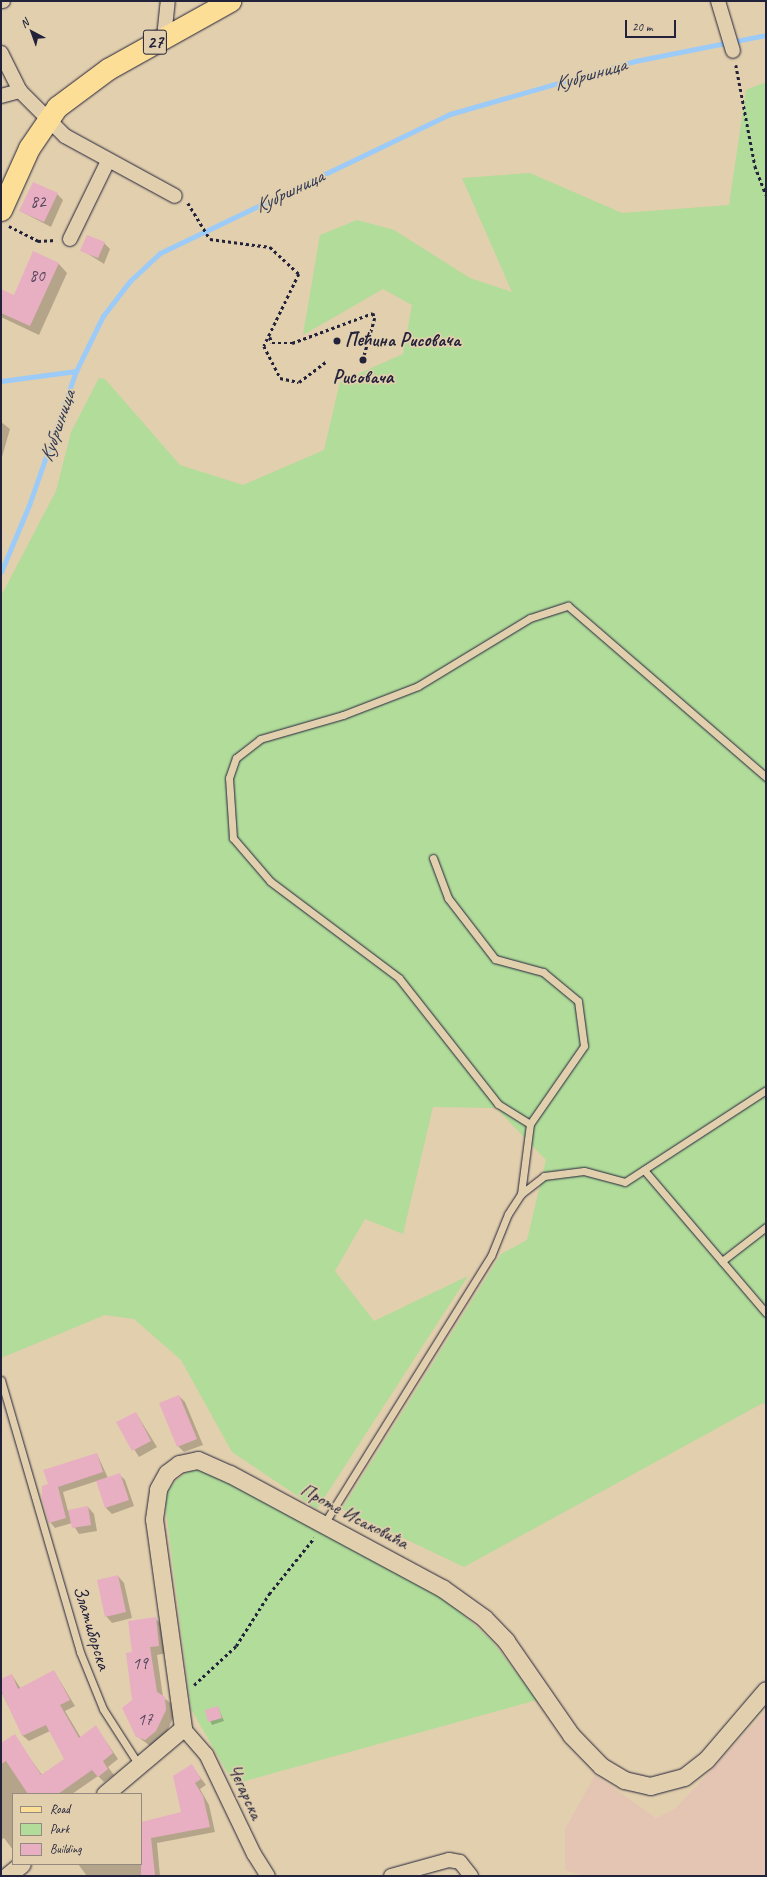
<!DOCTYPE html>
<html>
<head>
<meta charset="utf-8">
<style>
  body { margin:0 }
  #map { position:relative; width:767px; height:1877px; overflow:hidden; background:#e2cfad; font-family:Caveat,sans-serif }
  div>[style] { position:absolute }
  .built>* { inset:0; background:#e4c5b3 }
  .green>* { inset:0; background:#b1dc9a }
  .shadow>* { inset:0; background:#0003 }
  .stream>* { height:5px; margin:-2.5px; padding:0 2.5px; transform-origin:2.5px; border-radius:2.5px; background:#9dcbf8 }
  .building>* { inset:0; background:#e8afc2 }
  .path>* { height:2.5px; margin-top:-1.25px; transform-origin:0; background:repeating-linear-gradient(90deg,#22223b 0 3px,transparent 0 6px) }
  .roads { filter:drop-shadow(0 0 1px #22223b) drop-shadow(0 0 1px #22223b) }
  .service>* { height:7px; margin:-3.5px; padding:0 3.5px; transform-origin:3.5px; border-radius:3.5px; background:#e2cfad }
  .minor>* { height:14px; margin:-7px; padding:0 7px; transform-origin:7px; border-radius:7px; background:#e2cfad }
  .tertiary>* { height:17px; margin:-8.5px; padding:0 8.5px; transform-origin:8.5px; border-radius:8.5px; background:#e2cfad }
  .primary>* { height:21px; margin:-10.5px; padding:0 10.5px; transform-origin:10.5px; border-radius:10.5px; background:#fdde96 }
  .dots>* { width:11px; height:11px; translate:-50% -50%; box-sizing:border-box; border:2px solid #e2cfad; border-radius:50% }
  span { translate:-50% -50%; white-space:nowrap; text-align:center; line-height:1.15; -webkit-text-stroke:3.5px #e2cfad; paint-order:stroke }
  .number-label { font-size:17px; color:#54455d }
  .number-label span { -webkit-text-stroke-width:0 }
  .shield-label span { padding:1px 3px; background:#e2cfad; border:1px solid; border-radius:3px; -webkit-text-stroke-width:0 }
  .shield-label { font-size:18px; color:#22223b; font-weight:700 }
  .poi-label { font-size:19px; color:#22223b; font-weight:700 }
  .left { translate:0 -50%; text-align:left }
  .street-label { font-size:19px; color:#22223b }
  .water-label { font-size:20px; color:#343b57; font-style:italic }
  .frame { position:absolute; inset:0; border:2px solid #22223b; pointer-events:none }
  .legend { position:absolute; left:12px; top:1793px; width:130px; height:72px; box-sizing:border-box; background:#e2cfad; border:1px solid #958a7f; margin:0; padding:5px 7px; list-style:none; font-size:12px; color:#22223b }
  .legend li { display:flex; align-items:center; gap:8px; height:20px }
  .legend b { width:20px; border:1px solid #958a7f }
  .north { position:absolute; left:12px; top:12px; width:40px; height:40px; -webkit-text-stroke:3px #e2cfad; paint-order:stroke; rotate:319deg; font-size:11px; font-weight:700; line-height:16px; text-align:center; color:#22223b }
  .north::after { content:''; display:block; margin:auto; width:14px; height:18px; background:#22223b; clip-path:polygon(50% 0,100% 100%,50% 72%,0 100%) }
  .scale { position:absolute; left:625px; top:20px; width:51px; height:18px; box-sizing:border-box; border:2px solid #22223b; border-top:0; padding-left:5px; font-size:12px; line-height:14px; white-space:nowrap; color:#22223b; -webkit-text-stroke:3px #e2cfad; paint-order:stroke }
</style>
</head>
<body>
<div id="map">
  <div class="built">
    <i style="clip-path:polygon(766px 1711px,766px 1876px,584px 1876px,565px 1870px,565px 1829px,595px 1775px,656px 1818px,675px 1809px)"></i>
  </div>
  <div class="green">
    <i style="clip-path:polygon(766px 82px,766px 1405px,763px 1403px,464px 1567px,342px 1509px,501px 1254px,527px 1240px,546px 1160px,496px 1108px,433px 1107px,403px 1234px,365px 1219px,335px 1271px,374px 1321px,468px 1276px,317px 1509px,232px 1452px,181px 1360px,134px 1319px,105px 1315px,1px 1358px,1px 596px,56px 491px,71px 432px,99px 378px,105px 379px,180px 465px,243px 485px,324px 450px,340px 382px,403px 354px,412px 305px,383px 289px,303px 335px,320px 235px,357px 220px,394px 230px,470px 278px,512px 292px,462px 178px,530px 173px,622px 213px,729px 205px,746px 90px)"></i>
    <i style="clip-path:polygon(193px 1468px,215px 1472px,441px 1594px,492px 1641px,537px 1700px,234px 1784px,191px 1709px,164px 1496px,176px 1480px)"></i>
  </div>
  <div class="shadow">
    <i style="clip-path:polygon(57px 194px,63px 200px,51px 227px,20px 211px)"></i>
    <i style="clip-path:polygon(104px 243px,110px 249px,104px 264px,82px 250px)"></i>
    <i style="clip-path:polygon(58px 263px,67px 273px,39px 335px,1px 317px,1px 290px,14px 296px)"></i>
    <i style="clip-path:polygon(1px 422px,10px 429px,2px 457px,1px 456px)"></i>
    <i style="clip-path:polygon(179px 1396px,185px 1402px,203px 1445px,184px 1452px,178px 1446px)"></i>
    <i style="clip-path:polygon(136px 1413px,157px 1447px,139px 1457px,118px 1423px)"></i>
    <i style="clip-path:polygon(97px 1454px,108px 1478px,119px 1474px,125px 1480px,134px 1506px,112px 1514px,106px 1508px,97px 1481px,63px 1492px,68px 1511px,88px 1507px,94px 1514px,97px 1531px,79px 1534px,72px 1523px,55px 1528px,50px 1522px,49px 1485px)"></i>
    <i style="clip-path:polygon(118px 1576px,124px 1583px,132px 1618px,112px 1623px,106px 1616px)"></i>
    <i style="clip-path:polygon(155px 1618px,163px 1626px,167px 1653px,157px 1655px,163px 1697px,173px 1705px,173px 1718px,164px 1738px,153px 1748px,138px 1737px,133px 1652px)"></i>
    <i style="clip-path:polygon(54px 1671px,75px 1706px,65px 1711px,81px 1738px,96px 1727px,118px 1759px,108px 1767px,114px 1775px,104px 1782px,98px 1776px,72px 1794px,13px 1794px,13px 1850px,4px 1838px,1px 1840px,1px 1744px,14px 1736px,42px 1775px,65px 1759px,50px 1731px,29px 1741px,23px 1736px,1px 1691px,1px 1680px,12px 1675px,21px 1689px)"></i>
    <i style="clip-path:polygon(218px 1707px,224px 1721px,212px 1725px,206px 1711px)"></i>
    <i style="clip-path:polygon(192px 1766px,206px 1785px,200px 1789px,209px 1805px,215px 1832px,157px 1843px,160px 1876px,87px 1876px,78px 1864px,141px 1864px,141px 1823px,183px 1813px)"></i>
  </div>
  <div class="stream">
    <i style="left:1px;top:381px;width:76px;rotate:-7.6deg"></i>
    <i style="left:1px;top:572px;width:73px;rotate:-67.3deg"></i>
    <i style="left:29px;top:505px;width:142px;rotate:-70.7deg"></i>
    <i style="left:76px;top:371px;width:61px;rotate:-63.9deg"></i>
    <i style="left:103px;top:316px;width:44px;rotate:-52.4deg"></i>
    <i style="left:130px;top:281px;width:41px;rotate:-43deg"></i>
    <i style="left:160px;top:253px;width:322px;rotate:-25.6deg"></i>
    <i style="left:450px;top:114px;width:192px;rotate:-16deg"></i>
    <i style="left:635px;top:61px;width:134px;rotate:-11.2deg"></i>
  </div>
  <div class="building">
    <i style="clip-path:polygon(33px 182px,58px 193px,44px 222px,19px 211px)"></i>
    <i style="clip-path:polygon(87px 235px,105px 242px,98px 258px,80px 251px)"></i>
    <i style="clip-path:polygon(33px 251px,59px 263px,30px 326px,1px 313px,1px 289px,14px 295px)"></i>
    <i style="clip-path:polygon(179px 1395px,197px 1439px,177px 1447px,159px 1403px)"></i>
    <i style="clip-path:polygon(136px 1412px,151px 1441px,132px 1451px,116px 1422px)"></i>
    <i style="clip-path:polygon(97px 1453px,103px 1472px,58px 1487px,66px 1518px,49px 1523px,42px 1498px,42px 1486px,48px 1484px,43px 1470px)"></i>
    <i style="clip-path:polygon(120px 1473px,129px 1500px,105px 1508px,96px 1481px)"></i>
    <i style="clip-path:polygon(88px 1506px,91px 1525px,72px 1528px,68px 1510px)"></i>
    <i style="clip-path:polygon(118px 1575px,126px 1612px,105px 1617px,97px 1580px)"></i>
    <i style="clip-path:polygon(156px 1617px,159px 1646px,150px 1647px,157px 1692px,165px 1697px,166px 1710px,156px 1731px,145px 1740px,136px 1737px,122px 1708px,132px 1700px,126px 1653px,132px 1652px,128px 1621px)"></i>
    <i style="clip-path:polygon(54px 1670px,70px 1700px,60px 1705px,79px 1738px,96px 1725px,113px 1753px,103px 1761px,108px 1769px,98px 1777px,92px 1770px,58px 1794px,28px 1794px,6px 1761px,1px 1764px,1px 1743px,15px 1734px,41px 1775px,64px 1759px,46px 1725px,22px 1736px,1px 1690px,1px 1679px,12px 1674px,18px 1689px)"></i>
    <i style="clip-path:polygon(218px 1706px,222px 1718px,208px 1722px,205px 1710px)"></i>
    <i style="clip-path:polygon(192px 1764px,201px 1779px,195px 1783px,203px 1796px,210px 1827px,151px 1838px,155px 1875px,141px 1876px,141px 1822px,181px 1812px,173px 1776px)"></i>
  </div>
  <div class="path">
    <i style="left:736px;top:65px;width:103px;rotate:79.3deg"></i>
    <i style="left:755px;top:166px;width:31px;rotate:69deg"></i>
    <i style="left:188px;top:203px;width:42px;rotate:58.6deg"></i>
    <i style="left:210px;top:239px;width:61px;rotate:7.6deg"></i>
    <i style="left:270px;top:247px;width:40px;rotate:43deg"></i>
    <i style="left:299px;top:274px;width:80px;rotate:115.9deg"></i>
    <i style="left:264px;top:346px;width:36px;rotate:63deg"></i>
    <i style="left:280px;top:378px;width:19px;rotate:12deg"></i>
    <i style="left:299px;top:382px;width:34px;rotate:-37deg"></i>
    <i style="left:9px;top:226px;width:33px;rotate:27deg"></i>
    <i style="left:38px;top:241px;width:18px;rotate:-3deg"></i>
    <i style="left:270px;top:337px;width:6px;rotate:72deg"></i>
    <i style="left:272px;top:343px;width:20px"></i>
    <i style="left:292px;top:343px;width:86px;rotate:-20.3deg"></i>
    <i style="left:373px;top:313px;width:5px;rotate:68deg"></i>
    <i style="left:375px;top:318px;width:44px;rotate:105.9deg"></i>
    <i style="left:194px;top:1685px;width:57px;rotate:-42.9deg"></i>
    <i style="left:236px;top:1646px;width:62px;rotate:-57.6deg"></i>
    <i style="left:269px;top:1594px;width:72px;rotate:-51.2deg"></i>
  </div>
  <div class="roads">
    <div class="service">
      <i style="left:433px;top:858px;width:43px;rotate:69.4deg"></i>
      <i style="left:448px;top:898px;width:77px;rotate:52.4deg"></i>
      <i style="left:495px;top:959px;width:50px;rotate:15.2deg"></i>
      <i style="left:543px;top:972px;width:45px;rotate:39.6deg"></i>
      <i style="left:578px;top:1001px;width:45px;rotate:82.4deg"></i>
      <i style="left:584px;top:1046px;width:95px;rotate:124.7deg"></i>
      <i style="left:644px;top:1170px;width:188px;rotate:49.5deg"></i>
      <i style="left:521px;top:1194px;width:71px;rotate:-82.7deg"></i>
      <i style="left:530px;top:1124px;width:38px;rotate:-148deg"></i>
      <i style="left:498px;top:1104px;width:160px;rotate:-128.2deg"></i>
      <i style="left:399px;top:978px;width:161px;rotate:-143.1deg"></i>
      <i style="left:270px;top:881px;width:57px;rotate:-130.7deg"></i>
      <i style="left:233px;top:838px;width:60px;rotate:-93.8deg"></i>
      <i style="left:229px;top:778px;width:21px;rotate:-71deg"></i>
      <i style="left:236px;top:758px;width:31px;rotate:-38deg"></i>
      <i style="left:260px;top:739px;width:86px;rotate:-16.1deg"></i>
      <i style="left:343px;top:715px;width:80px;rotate:-21.1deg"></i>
      <i style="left:418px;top:686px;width:131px;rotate:-31.3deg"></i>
      <i style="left:530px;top:618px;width:40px;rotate:-18deg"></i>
      <i style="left:568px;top:606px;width:262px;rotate:40.8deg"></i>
      <i style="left:722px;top:1261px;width:56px;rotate:-37.7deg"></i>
      <i style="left:1px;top:1380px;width:283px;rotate:73.8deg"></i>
      <i style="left:80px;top:1652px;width:61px;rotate:68deg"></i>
      <i style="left:103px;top:1709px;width:67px;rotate:57.3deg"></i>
      <i style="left:324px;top:1524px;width:316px;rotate:-58.1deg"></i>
      <i style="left:491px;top:1256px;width:45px;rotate:-68deg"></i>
      <i style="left:508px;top:1214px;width:24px;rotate:-57deg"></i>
      <i style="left:521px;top:1194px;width:29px;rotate:-38deg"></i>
      <i style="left:544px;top:1176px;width:40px;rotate:-7.1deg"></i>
      <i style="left:584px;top:1171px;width:42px;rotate:15deg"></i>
      <i style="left:625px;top:1182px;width:168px;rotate:-33.1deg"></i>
    </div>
    <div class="minor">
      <i style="left:1px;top:1px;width:2px"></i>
      <i style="left:718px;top:1px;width:52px;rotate:73.3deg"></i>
      <i style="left:164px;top:37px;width:36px;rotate:-84deg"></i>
      <i style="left:1px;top:53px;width:42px;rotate:63.4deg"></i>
      <i style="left:20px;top:91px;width:64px;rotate:45deg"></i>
      <i style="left:65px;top:136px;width:125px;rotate:28.6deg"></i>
      <i style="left:1px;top:96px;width:20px;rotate:-15deg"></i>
      <i style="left:70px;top:239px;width:87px;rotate:-64deg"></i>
      <i style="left:183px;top:1728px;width:35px;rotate:49deg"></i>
      <i style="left:206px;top:1754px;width:111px;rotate:64.4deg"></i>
      <i style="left:254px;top:1854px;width:26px;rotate:58deg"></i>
      <i style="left:391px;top:1876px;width:60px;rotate:-15.4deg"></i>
      <i style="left:449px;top:1860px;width:11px;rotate:10deg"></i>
      <i style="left:460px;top:1862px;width:18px;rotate:52deg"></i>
    </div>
    <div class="tertiary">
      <i style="left:105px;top:1794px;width:102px;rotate:-40.2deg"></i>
      <i style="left:183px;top:1728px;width:211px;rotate:-97.9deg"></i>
      <i style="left:154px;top:1519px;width:30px;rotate:-82deg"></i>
      <i style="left:158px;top:1489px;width:18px;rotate:-61deg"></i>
      <i style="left:167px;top:1473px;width:15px;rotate:-37deg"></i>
      <i style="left:179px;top:1464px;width:19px;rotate:-12deg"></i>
      <i style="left:198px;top:1460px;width:35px;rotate:24deg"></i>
      <i style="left:230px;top:1474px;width:241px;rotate:28.3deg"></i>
      <i style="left:442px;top:1588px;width:52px;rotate:35.5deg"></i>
      <i style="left:484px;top:1618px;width:32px;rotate:46deg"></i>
      <i style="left:506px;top:1641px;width:114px;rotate:55.3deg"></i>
      <i style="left:571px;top:1735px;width:43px;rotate:45.9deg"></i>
      <i style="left:601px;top:1766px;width:27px;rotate:31deg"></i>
      <i style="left:624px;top:1780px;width:27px;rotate:13deg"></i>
      <i style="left:650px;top:1786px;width:35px;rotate:-15deg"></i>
      <i style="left:684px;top:1777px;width:28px;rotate:-38deg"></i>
      <i style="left:706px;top:1760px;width:92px;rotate:-49.4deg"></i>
      <i style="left:7px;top:1876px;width:19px;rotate:-39deg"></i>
    </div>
    <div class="primary">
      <i style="left:1px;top:210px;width:68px;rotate:-65.7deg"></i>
      <i style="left:29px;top:148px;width:50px;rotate:-55.7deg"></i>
      <i style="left:57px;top:107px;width:64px;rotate:-36.7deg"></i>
      <i style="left:108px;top:69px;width:140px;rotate:-29.1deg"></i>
    </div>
  </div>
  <div class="dots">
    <i style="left:337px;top:341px;background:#22223b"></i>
    <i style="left:363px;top:360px;background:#22223b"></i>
  </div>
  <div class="number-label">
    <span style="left:38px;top:202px">82</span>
    <span style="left:37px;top:276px">80</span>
    <span style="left:140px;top:1664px">19</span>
    <span style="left:145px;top:1720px">17</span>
  </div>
  <div class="shield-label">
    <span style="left:155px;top:42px">27</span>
  </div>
  <div class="poi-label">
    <span class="left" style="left:345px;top:341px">Пећина Рисовача</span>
    <span style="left:363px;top:378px">Рисовача</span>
  </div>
  <div class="street-label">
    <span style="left:354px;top:1517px;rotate:28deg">Проте Исаковића</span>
    <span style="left:91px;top:1628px;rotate:73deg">Златиборска</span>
    <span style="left:245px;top:1792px;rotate:65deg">Чегарска</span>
  </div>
  <div class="water-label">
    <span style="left:590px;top:74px;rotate:-16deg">Кубршница</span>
    <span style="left:289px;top:191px;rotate:-26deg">Кубршница</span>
    <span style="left:57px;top:426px;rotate:-71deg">Кубршница</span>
  </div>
  <div class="frame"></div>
  <ul class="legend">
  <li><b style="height:5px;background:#fdde96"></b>Road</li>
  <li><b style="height:11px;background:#b1dc9a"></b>Park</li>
  <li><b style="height:11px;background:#e8afc2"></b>Building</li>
  </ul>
  <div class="north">N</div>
  <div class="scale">20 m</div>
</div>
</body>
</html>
